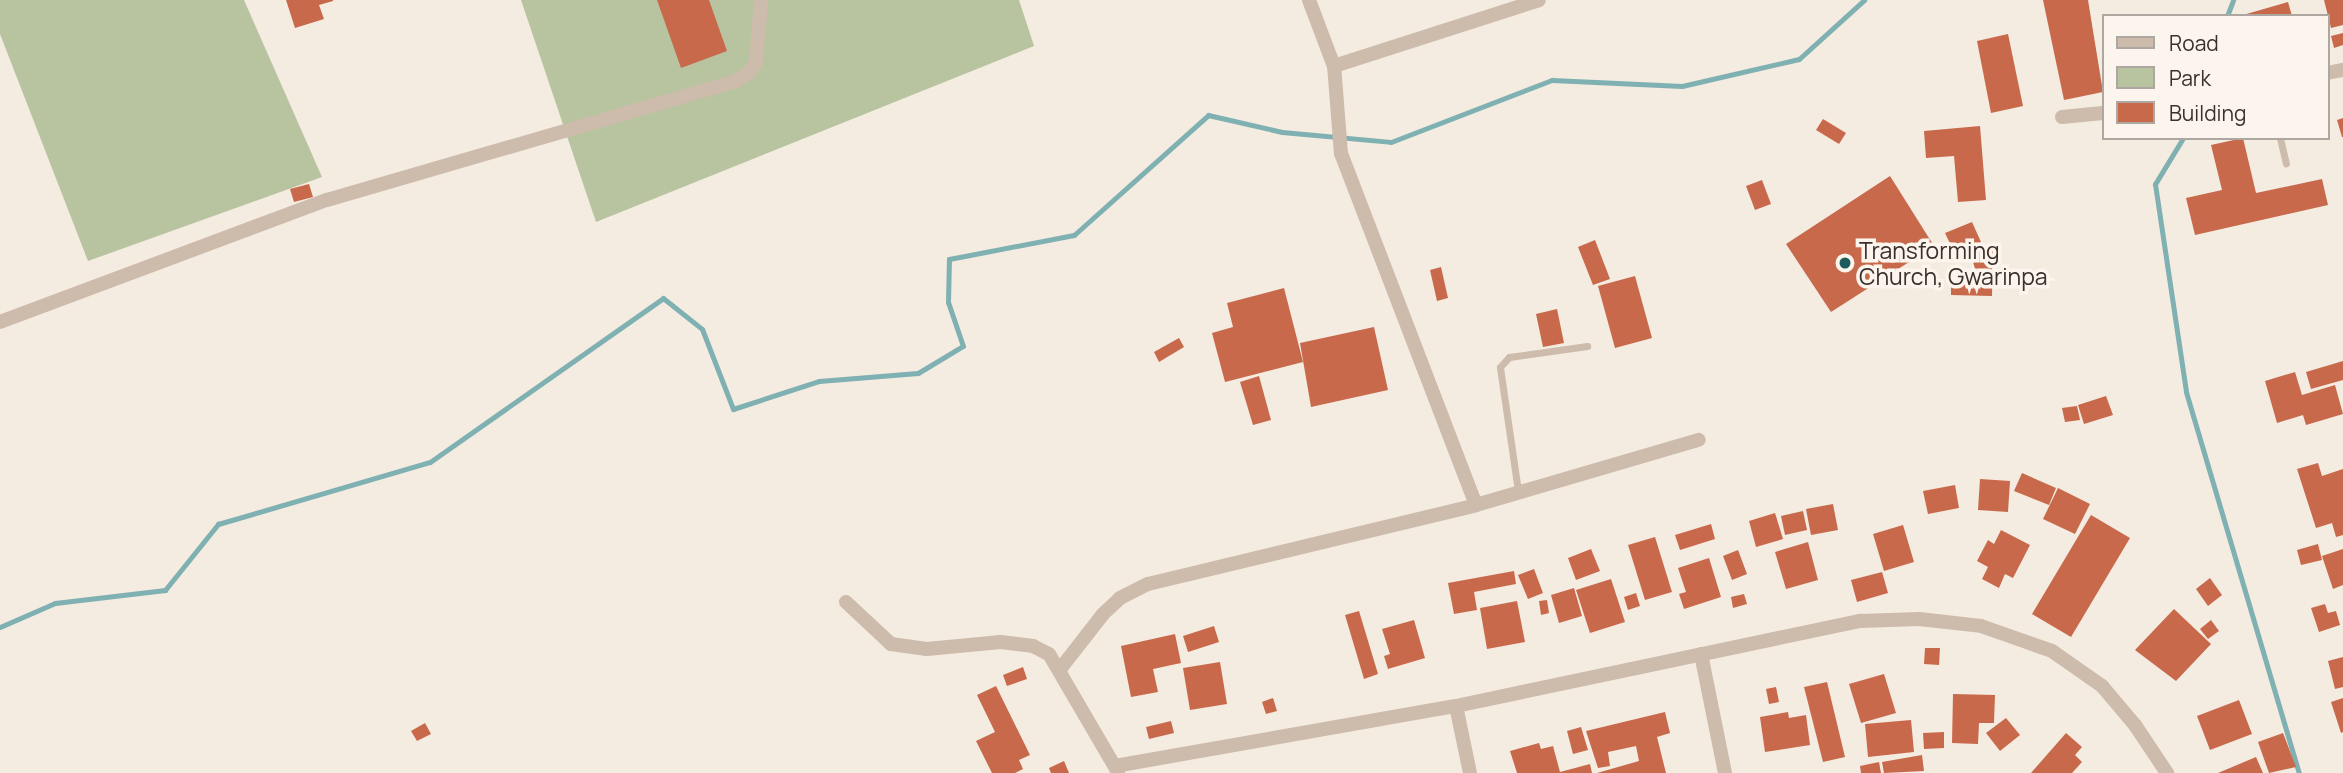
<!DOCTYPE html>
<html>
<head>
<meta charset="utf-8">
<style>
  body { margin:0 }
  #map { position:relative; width:2343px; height:773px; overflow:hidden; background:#f4ebe1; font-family:Manrope,sans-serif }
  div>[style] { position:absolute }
  .green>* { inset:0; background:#b8c4a0 }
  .stream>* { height:5px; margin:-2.5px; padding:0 2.5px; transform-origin:2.5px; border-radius:2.5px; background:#7fb0b2 }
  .building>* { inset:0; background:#c8694b }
  .service>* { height:7px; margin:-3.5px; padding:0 3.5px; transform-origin:3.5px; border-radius:3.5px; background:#cdbbac }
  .minor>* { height:14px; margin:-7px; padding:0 7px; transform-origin:7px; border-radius:7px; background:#cdbbac }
  .dots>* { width:19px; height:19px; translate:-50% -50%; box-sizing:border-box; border:4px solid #fbf5ee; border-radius:50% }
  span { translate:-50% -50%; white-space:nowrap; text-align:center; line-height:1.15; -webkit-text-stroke:7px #fbf5ee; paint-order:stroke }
  .poi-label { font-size:23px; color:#3b302b }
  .left { translate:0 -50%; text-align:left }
  .legend { position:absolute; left:2102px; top:14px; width:228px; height:126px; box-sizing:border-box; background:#fbf5ee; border:2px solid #aea6a0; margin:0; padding:9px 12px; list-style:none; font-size:21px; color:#3b302b }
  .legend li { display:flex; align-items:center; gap:14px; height:35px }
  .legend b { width:35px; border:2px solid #aea6a0 }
</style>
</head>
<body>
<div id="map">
  <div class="green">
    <i style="clip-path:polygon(0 0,244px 0,322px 177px,88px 261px,0 34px)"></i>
    <i style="clip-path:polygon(521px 0,1019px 0,1034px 46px,596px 222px)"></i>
  </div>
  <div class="stream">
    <i style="left:2227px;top:16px;width:17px;rotate:-69deg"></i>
    <i style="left:2183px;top:138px;width:54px;rotate:121.3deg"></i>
    <i style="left:2155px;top:184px;width:210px;rotate:81.5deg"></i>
    <i style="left:2186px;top:392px;width:397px;rotate:73.5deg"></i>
    <i style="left:0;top:627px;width:60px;rotate:-23.6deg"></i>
    <i style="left:55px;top:603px;width:111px;rotate:-6.7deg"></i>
    <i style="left:165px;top:590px;width:85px;rotate:-51.2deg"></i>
    <i style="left:218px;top:524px;width:221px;rotate:-16.3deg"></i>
    <i style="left:430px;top:462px;width:285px;rotate:-35.1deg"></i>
    <i style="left:663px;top:298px;width:50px;rotate:38.5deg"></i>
    <i style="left:702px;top:329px;width:86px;rotate:68.8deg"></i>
    <i style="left:733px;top:409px;width:90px;rotate:-18deg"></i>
    <i style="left:819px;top:381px;width:99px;rotate:-4.6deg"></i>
    <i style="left:918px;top:373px;width:52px;rotate:-31deg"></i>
    <i style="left:963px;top:346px;width:46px;rotate:-108.8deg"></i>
    <i style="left:948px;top:302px;width:43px;rotate:-88.7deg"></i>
    <i style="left:949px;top:259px;width:127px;rotate:-10.9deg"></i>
    <i style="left:1074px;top:235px;width:180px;rotate:-41.8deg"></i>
    <i style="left:1208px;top:115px;width:76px;rotate:12.9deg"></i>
    <i style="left:1282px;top:132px;width:109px;rotate:5.2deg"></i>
    <i style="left:1391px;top:142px;width:173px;rotate:-21.1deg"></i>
    <i style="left:1552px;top:80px;width:130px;rotate:2.6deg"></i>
    <i style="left:1682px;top:86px;width:120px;rotate:-13deg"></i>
    <i style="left:1799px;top:59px;width:88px;rotate:-42.2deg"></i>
  </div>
  <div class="building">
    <i style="clip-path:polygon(286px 0,333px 0,333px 1px,319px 5px,324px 19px,295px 28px)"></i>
    <i style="clip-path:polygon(657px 0,709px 0,727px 51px,681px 68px)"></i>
    <i style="clip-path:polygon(2043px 0,2088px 0,2103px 92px,2064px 100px)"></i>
    <i style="clip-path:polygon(2324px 0,2343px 0,2343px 25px,2331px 28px)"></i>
    <i style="clip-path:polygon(2288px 2px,2292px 16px,2243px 16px,2243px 15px)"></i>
    <i style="clip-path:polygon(2343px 33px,2343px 45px,2334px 48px,2331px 36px)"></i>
    <i style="clip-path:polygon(2008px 34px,2023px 106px,1991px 113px,1977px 41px)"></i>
    <i style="clip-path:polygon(2343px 118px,2343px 137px,2342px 137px,2337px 120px)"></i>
    <i style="clip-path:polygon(1823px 119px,1846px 133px,1839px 144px,1816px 130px)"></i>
    <i style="clip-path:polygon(1980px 126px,1986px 200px,1958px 202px,1954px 156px,1926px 158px,1924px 131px)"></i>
    <i style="clip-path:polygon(2243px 138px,2256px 193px,2322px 179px,2328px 205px,2195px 235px,2186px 198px,2222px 190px,2211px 145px)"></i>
    <i style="clip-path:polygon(1890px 176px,1934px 246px,1831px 312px,1786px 244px)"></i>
    <i style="clip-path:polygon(1762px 180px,1771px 204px,1755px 210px,1746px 186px)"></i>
    <i style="clip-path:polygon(309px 184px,313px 197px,294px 202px,290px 189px)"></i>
    <i style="clip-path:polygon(1972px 222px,1981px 242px,1955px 254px,1945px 233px)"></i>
    <i style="clip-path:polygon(1595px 240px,1610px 279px,1593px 285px,1578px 247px)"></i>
    <i style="clip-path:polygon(1973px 247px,1993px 247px,1992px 296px,1951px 295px,1951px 281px,1973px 281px)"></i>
    <i style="clip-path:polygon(1441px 267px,1448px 298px,1437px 301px,1430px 270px)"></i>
    <i style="clip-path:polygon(1635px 276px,1652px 338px,1615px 348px,1598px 286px)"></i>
    <i style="clip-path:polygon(1284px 288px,1303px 362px,1225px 382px,1212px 333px,1233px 327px,1227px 303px)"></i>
    <i style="clip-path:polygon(1557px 309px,1564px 343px,1543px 347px,1536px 314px)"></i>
    <i style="clip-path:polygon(1374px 327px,1388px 390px,1311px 407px,1300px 343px)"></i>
    <i style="clip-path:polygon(1179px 338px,1184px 347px,1159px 362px,1154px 352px)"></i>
    <i style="clip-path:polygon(2343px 361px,2343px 380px,2311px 389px,2306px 372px)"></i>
    <i style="clip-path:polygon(2295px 372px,2302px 395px,2335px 385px,2343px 414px,2306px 425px,2303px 415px,2277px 423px,2265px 381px)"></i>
    <i style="clip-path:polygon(1259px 376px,1271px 420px,1253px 425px,1240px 382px)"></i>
    <i style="clip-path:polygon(2106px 396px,2113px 415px,2084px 424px,2078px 405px)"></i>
    <i style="clip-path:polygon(2077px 406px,2080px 420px,2065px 422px,2062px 408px)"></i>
    <i style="clip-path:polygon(2318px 463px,2322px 476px,2343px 469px,2343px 535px,2336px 537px,2332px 523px,2316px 528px,2297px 469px)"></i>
    <i style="clip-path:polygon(2022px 473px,2056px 488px,2049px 505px,2014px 491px)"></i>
    <i style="clip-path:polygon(1980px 479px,2010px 481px,2008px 512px,1978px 510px)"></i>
    <i style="clip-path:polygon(1955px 485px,1959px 508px,1928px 514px,1923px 491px)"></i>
    <i style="clip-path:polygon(2058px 488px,2090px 504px,2075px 534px,2043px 519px)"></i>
    <i style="clip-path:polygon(1833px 504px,1838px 530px,1811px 535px,1806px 509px)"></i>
    <i style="clip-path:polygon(1803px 511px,1807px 530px,1785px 535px,1781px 516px)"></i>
    <i style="clip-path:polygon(1775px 513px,1783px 539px,1756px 547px,1749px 521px)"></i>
    <i style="clip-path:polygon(2091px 515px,2130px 538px,2071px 637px,2032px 614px)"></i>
    <i style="clip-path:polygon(1711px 524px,1715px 539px,1680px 550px,1675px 535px)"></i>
    <i style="clip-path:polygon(1903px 525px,1914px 562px,1884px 571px,1873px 534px)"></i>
    <i style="clip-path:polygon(2001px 530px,2030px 545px,2013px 578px,2005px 574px,1999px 588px,1982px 579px,1988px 567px,1977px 561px,1988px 540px,1994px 544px)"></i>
    <i style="clip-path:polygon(1655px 537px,1672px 592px,1645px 600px,1628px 545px)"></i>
    <i style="clip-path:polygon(1808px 542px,1818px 580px,1786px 589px,1775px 552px)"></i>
    <i style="clip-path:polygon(2318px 544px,2322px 560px,2301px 565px,2297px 550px)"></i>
    <i style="clip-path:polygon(1591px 549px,1600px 571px,1576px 580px,1568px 558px)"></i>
    <i style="clip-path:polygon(2343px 549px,2343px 585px,2333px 589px,2322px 556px)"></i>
    <i style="clip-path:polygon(1738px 550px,1747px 574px,1732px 580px,1723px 556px)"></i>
    <i style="clip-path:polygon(1709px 558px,1721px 597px,1684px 609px,1679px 594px,1686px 592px,1678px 568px)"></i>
    <i style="clip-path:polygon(1534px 569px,1543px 593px,1528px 599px,1518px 575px)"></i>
    <i style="clip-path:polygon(1514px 571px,1516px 584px,1474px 592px,1477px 610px,1454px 614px,1448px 583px)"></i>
    <i style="clip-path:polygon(1882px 572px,1888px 593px,1857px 602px,1851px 580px)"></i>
    <i style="clip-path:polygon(2210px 578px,2222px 595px,2208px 606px,2196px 589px)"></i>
    <i style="clip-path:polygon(1611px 579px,1625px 622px,1590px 633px,1576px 590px)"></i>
    <i style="clip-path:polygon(1574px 588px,1582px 616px,1559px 623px,1551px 595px)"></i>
    <i style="clip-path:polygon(1636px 593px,1640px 606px,1628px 610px,1624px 597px)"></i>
    <i style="clip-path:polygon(1744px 594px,1747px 604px,1733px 608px,1731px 597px)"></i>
    <i style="clip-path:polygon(1547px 600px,1549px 613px,1541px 615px,1539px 601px)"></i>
    <i style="clip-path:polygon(1517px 601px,1525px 642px,1487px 649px,1480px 608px)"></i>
    <i style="clip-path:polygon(2325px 604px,2328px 613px,2336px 611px,2340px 625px,2319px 632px,2311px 608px)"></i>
    <i style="clip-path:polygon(2174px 609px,2211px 644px,2176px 681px,2135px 650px)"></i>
    <i style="clip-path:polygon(1359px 611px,1378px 674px,1364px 679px,1345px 615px)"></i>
    <i style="clip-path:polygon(1414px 620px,1425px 658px,1388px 669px,1384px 656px,1390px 654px,1382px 629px)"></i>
    <i style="clip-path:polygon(2211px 620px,2219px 631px,2208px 639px,2200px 629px)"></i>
    <i style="clip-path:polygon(1214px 626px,1219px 642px,1188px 652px,1183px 636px)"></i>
    <i style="clip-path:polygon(1175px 634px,1181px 663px,1153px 669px,1158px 692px,1131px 697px,1121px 646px)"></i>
    <i style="clip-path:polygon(1925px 648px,1940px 648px,1939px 665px,1924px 664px)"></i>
    <i style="clip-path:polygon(2343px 657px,2343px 687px,2335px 689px,2328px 661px)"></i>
    <i style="clip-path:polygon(1220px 662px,1227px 704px,1190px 710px,1183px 668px)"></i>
    <i style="clip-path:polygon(1023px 667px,1027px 679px,1007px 686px,1003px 675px)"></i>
    <i style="clip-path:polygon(1884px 674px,1896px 713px,1861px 723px,1849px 684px)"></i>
    <i style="clip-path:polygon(1827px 682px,1845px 757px,1823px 762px,1804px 687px)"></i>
    <i style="clip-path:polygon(996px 686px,1030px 755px,1019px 760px,1023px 769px,1015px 773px,992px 773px,976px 741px,995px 732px,977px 695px)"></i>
    <i style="clip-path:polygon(1776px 687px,1779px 702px,1769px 704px,1766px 689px)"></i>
    <i style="clip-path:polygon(1953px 694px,1995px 695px,1994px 723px,1979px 723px,1978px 744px,1952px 743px)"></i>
    <i style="clip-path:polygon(1273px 698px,1277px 711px,1266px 714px,1262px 702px)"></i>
    <i style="clip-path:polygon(2343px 698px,2343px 732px,2341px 733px,2331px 702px)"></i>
    <i style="clip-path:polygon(2239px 700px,2252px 734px,2210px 750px,2197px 716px)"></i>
    <i style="clip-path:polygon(1665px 712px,1670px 733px,1657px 737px,1666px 773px,1597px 773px,1639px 761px,1636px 746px,1608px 752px,1610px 766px,1598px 768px,1586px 731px)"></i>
    <i style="clip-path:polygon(1788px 712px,1789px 718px,1806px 715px,1810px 745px,1765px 752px,1760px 717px)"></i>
    <i style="clip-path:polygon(2006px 718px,2020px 735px,2000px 751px,1986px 733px)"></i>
    <i style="clip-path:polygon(1911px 720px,1914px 752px,1868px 757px,1865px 724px)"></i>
    <i style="clip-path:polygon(1171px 721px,1174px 733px,1149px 739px,1146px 727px)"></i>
    <i style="clip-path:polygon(425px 723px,431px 734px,417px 741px,411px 731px)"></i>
    <i style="clip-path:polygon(1581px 727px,1588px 750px,1573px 754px,1567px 731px)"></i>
    <i style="clip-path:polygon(1944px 732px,1944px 748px,1924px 749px,1923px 733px)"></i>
    <i style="clip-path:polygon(2066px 733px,2082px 747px,2075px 755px,2082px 762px,2072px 773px,2031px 773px)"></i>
    <i style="clip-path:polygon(2283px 733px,2296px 767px,2269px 773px,2258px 742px)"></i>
    <i style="clip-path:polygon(1539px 743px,1541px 749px,1553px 746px,1560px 772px,1590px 764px,1592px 773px,1517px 773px,1510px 751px)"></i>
    <i style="clip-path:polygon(1922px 755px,1924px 771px,1884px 773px,1882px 762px)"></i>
    <i style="clip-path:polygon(2256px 757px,2263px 773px,2218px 773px)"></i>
    <i style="clip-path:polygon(1064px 761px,1069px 773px,1051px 773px,1049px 768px)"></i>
    <i style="clip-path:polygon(1879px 762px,1881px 773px,1861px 773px,1860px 766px)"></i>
  </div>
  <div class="service">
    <i style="left:2280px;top:138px;width:26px;rotate:77deg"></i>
    <i style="left:1518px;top:491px;width:125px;rotate:-98.3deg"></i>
    <i style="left:1500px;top:367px;width:13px;rotate:-48deg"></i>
    <i style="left:1509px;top:357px;width:79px;rotate:-8deg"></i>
  </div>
  <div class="minor">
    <i style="left:1309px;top:0;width:71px;rotate:69.3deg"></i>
    <i style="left:2327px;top:73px;width:16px;rotate:-11deg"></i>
    <i style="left:2062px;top:117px;width:41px;rotate:-5.6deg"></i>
    <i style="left:0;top:322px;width:349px;rotate:-20.5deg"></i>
    <i style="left:327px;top:200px;width:426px;rotate:-16.2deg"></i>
    <i style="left:736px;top:81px;width:15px;rotate:-32deg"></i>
    <i style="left:749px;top:73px;width:13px;rotate:-58deg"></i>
    <i style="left:756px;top:62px;width:62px;rotate:-85.4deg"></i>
    <i style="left:1476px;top:505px;width:376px;rotate:-111deg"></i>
    <i style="left:1341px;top:154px;width:88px;rotate:-94.5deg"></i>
    <i style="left:1334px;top:66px;width:215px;rotate:-17.8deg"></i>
    <i style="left:846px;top:602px;width:62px;rotate:43deg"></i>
    <i style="left:891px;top:644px;width:36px;rotate:8deg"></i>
    <i style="left:927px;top:649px;width:74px;rotate:-5.4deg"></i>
    <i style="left:1001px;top:642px;width:32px;rotate:7deg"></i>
    <i style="left:1033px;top:646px;width:18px;rotate:27deg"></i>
    <i style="left:1049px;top:654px;width:137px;rotate:59.7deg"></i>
    <i style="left:1701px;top:654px;width:121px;rotate:78.6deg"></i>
    <i style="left:1061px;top:668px;width:68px;rotate:-52.1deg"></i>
    <i style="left:1103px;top:614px;width:23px;rotate:-43deg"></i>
    <i style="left:1120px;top:598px;width:31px;rotate:-27deg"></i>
    <i style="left:1148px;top:584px;width:337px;rotate:-13.5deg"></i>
    <i style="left:1476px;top:505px;width:232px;rotate:-16.3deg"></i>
    <i style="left:1456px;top:706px;width:68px;rotate:78.2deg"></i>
    <i style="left:1115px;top:766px;width:346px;rotate:-10deg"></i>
    <i style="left:1456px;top:706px;width:413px;rotate:-11.9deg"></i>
    <i style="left:1860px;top:621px;width:59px;rotate:-1.9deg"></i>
    <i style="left:1919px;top:619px;width:62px;rotate:6.4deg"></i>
    <i style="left:1981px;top:626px;width:75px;rotate:19.4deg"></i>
    <i style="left:2052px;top:651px;width:61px;rotate:35deg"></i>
    <i style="left:2102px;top:686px;width:51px;rotate:49.8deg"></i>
    <i style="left:2135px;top:725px;width:58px;rotate:56.3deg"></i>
  </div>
  <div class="dots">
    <i style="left:1845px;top:263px;background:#1f5a5e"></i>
  </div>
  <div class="poi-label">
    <span class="left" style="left:1859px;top:263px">Transforming<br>Church, Gwarinpa</span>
  </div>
  <ul class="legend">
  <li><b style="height:9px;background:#cdbbac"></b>Road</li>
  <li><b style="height:19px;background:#b8c4a0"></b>Park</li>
  <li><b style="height:19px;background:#c8694b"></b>Building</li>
  </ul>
</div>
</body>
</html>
